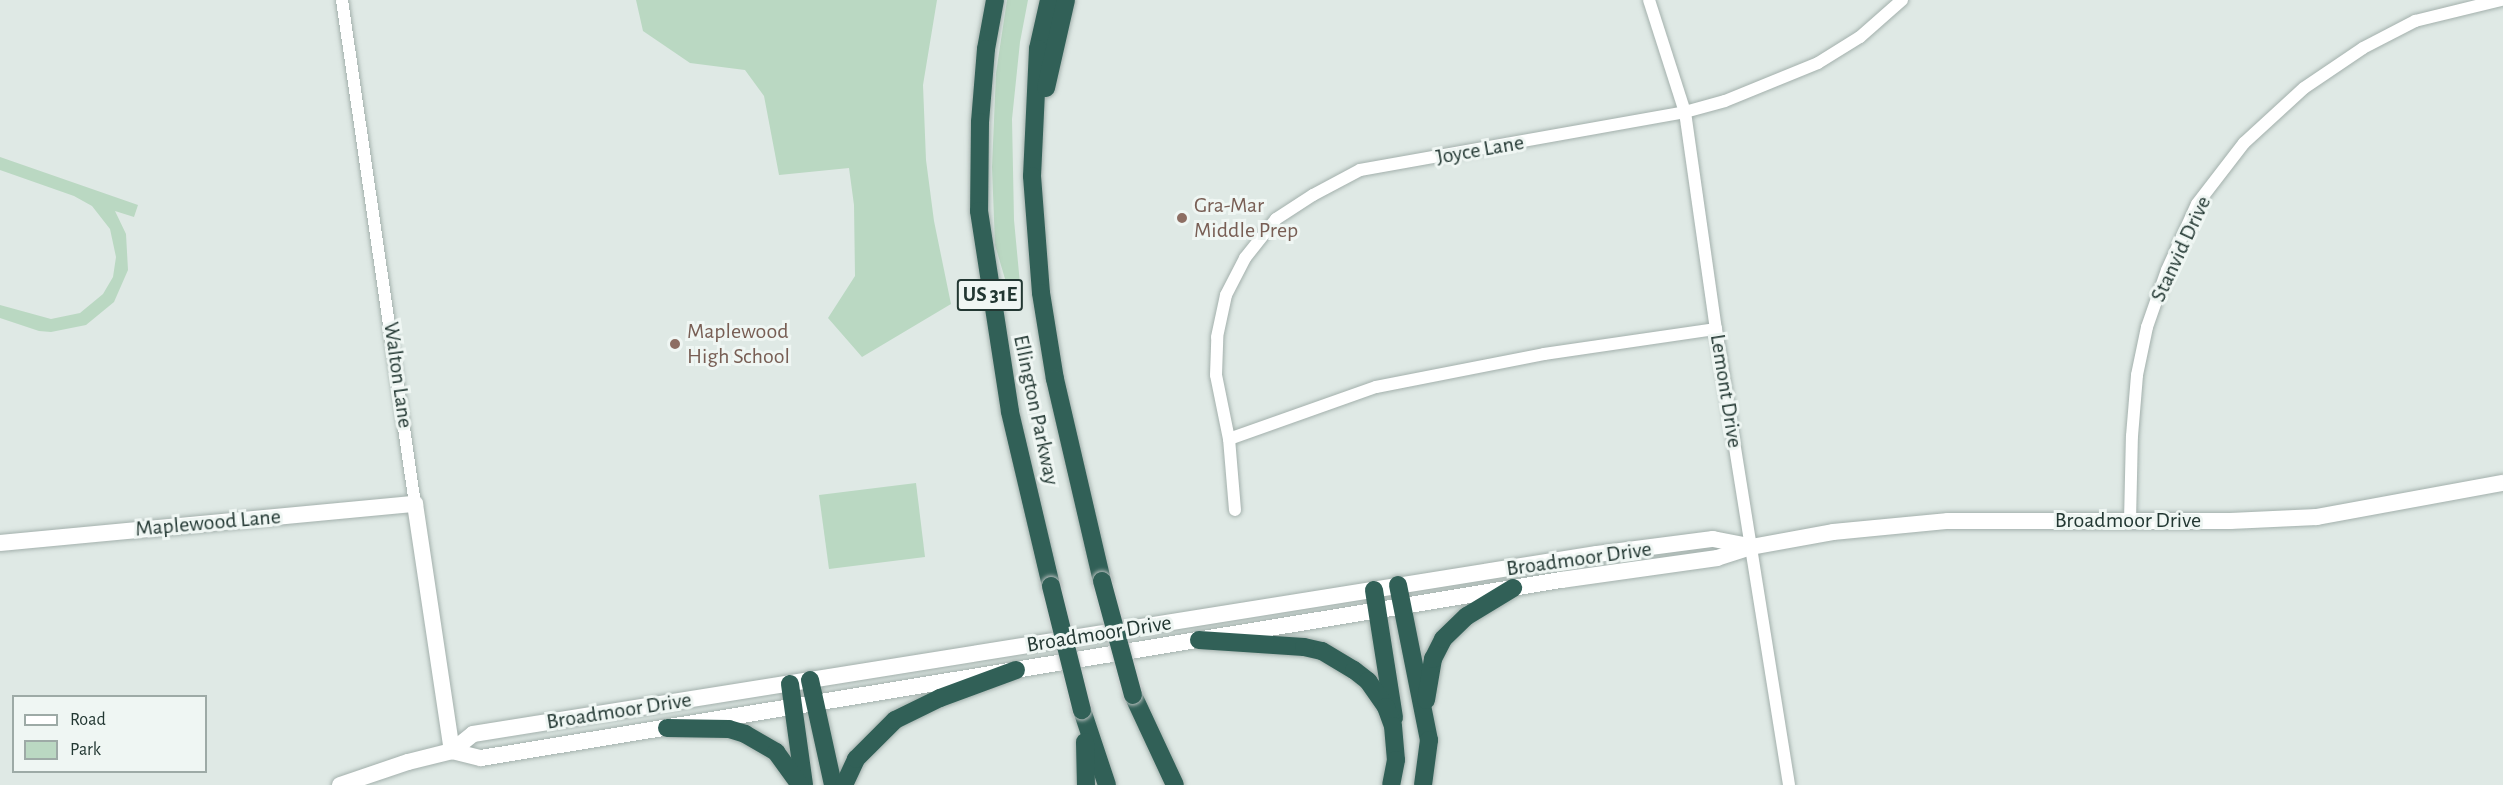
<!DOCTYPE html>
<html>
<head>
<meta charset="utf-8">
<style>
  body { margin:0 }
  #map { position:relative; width:2503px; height:785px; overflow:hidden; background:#dfe9e5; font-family:"Alegreya Sans",sans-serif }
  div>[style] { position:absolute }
  .green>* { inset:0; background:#bad8c2 }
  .roads { filter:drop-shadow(0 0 2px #a3b0ac) drop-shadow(0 0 2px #a3b0ac) }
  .street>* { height:12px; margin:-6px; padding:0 6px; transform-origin:6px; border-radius:6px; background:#fff }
  .secondary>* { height:16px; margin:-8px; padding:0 8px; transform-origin:8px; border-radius:8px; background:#fff }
  .highway>* { height:18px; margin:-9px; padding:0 9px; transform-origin:9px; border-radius:9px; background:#316057 }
  .bridges { filter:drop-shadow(0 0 2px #bdc3c2) drop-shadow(0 0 2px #bdc3c2) }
  .highway-bridge>* { height:18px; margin:-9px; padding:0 9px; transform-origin:9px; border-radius:9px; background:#316057 }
  .dots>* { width:16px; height:16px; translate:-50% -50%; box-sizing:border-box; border:3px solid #eff6f3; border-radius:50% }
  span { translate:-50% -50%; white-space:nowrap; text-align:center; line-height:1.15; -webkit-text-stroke:6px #eff6f3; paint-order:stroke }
  .shield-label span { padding:2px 4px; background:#eff6f3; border:2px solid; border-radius:4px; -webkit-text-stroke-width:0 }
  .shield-label { font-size:21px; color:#223732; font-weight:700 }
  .street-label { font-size:22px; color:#223732 }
  .education-label { font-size:22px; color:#785e54 }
  .left { translate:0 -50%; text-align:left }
  .legend { position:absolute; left:12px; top:695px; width:195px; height:78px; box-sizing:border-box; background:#eff6f3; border:2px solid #9daaa6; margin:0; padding:8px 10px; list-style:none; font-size:18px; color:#223732 }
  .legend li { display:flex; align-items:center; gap:12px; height:30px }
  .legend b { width:30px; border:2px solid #9daaa6 }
</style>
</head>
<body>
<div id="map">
  <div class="green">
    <i style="clip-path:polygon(636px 0,937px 0,923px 85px,926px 160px,934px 221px,951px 304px,862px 357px,828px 318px,855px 276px,854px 205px,849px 168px,779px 175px,764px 96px,745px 70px,690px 63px,643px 31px)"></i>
    <i style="clip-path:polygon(1007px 0,1028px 0,1020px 42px,1012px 119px,1014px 220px,1020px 284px,1015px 293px,1008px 289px,995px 245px,992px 167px,996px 73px)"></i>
    <i style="clip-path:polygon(0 157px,138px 205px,134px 217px,115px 211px,126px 234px,128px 270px,114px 302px,86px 325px,51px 332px,39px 331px,0 318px,0 305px,51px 319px,80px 313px,103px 294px,113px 277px,116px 257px,110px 229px,92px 206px,74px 196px,0 170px)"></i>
    <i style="clip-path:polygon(916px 483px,925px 557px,829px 569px,819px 495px)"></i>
  </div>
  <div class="roads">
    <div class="street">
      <i style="left:342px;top:0;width:509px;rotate:81.76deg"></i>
      <i style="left:1649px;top:0;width:118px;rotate:72.2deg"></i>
      <i style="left:1685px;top:112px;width:219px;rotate:81.9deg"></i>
      <i style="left:1716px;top:329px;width:462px;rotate:80.9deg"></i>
      <i style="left:1229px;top:439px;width:156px;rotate:-19.5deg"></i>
      <i style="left:1376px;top:387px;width:171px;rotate:-11.1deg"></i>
      <i style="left:1544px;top:354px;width:174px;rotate:-8.3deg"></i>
      <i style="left:1235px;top:510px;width:71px;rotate:-94.8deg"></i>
      <i style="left:1229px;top:439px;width:65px;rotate:-101.5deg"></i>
      <i style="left:1216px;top:375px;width:38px;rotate:-88deg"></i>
      <i style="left:1217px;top:337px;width:43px;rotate:-77.9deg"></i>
      <i style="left:1226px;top:295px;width:42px;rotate:-62.8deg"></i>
      <i style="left:1245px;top:258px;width:50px;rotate:-51.5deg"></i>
      <i style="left:1276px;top:219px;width:44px;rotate:-33deg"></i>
      <i style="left:1313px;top:195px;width:53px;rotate:-28deg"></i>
      <i style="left:1360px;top:170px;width:330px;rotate:-10.1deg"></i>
      <i style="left:1685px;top:112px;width:41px;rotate:-15.4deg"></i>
      <i style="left:1725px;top:101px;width:100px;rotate:-22.2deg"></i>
      <i style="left:1818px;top:63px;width:49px;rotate:-31.8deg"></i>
      <i style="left:1860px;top:37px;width:56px;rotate:-41.4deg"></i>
      <i style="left:2130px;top:521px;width:85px;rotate:-88.7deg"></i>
      <i style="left:2132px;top:436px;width:61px;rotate:-85.3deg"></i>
      <i style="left:2137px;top:375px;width:49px;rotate:-78.2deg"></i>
      <i style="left:2147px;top:327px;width:60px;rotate:-70.7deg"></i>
      <i style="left:2167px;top:270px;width:72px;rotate:-65.6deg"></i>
      <i style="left:2197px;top:204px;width:77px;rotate:-52.4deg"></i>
      <i style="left:2244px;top:143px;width:81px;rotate:-42.5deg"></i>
      <i style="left:2304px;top:88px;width:71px;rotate:-34.1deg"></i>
      <i style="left:2363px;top:48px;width:59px;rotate:-27.4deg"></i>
      <i style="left:2415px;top:21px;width:89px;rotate:-13.7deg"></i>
    </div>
    <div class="secondary">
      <i style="left:0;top:543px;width:417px;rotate:-5.4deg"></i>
      <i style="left:415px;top:504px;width:250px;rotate:81.5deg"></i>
      <i style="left:452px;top:751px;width:30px;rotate:14deg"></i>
      <i style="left:481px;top:758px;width:1095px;rotate:-9.36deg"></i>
      <i style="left:1561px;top:580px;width:158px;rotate:-8deg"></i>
      <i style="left:1717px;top:558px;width:36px;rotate:-18deg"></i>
      <i style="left:1751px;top:547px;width:83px;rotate:-10.4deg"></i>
      <i style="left:1833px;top:532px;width:116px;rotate:-5.5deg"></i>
      <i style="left:1948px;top:521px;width:282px"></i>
      <i style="left:2230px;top:521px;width:87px;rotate:-2.6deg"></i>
      <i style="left:2317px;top:517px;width:189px;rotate:-10.4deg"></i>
      <i style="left:340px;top:785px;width:72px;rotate:-18.7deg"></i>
      <i style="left:408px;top:762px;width:45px;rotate:-14deg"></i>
      <i style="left:452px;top:751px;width:27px;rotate:-39deg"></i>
      <i style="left:473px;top:734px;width:1138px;rotate:-9.1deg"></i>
      <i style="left:1597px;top:554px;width:117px;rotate:-7.4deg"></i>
      <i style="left:1713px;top:539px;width:38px;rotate:11deg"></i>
    </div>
    <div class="highway">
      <i style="left:995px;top:0;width:50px;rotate:100.4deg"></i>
      <i style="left:986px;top:49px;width:73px;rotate:94.7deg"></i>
      <i style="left:980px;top:122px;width:89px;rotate:90.6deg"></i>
      <i style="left:979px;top:211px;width:203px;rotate:81.2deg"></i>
      <i style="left:1010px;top:412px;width:179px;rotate:76.7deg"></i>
      <i style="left:1049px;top:0;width:50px;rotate:102.7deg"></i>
      <i style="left:1038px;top:49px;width:127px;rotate:92.7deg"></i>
      <i style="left:1032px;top:176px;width:117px;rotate:85.6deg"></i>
      <i style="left:1041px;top:293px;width:87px;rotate:80.8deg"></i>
      <i style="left:1055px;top:379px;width:207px;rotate:76.9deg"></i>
      <i style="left:1046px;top:88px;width:90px;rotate:-77.2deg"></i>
      <i style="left:1398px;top:585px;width:158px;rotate:78.7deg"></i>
      <i style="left:1429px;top:740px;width:45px;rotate:97.6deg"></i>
      <i style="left:1374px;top:590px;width:129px;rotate:81.1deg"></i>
      <i style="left:1199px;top:640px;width:105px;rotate:3.8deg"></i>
      <i style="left:1304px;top:647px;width:18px;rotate:13deg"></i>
      <i style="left:1322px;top:651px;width:37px;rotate:31deg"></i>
      <i style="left:1354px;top:670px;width:18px;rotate:38deg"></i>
      <i style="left:1368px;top:681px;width:32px;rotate:55deg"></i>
      <i style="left:1386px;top:707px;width:20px;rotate:70deg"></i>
      <i style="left:1393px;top:726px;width:34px;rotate:85deg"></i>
      <i style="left:1396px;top:760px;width:25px;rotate:101deg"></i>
      <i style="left:810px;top:680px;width:107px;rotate:77.6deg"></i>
      <i style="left:790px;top:684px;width:102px;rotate:82.1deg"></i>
      <i style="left:1133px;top:695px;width:99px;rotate:65deg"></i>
      <i style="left:1426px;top:700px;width:42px;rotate:-80.3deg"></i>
      <i style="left:1433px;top:659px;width:22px;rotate:-63deg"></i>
      <i style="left:1443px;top:639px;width:33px;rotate:-44deg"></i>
      <i style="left:1467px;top:616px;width:54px;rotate:-31.3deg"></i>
      <i style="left:1082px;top:710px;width:79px;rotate:71.6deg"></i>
      <i style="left:667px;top:728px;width:62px;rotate:0.9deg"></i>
      <i style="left:729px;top:729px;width:17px;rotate:17deg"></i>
      <i style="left:745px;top:734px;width:36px;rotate:30deg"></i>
      <i style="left:776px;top:752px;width:41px;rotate:54deg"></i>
      <i style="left:1085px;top:742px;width:43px;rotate:88.7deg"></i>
      <i style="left:844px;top:785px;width:29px;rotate:-65deg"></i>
      <i style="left:856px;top:759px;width:55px;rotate:-45deg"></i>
      <i style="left:895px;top:720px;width:50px;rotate:-26.1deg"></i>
      <i style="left:940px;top:698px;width:81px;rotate:-20.2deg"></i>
    </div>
  </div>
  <div class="bridges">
    <div class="highway-bridge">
      <i style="left:1102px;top:581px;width:118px;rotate:74.8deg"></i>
      <i style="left:1051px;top:586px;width:128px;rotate:76deg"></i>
    </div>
  </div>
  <div class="dots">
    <i style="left:1182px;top:218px;background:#8d6e63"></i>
    <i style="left:675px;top:344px;background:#8d6e63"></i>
  </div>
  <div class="shield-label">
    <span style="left:990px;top:295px">US 31E</span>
  </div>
  <div class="street-label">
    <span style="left:1480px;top:150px;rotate:-10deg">Joyce Lane</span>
    <span style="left:2181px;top:249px;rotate:-65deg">Stanvid Drive</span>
    <span style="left:398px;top:375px;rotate:82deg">Walton Lane</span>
    <span style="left:1726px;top:391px;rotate:81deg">Lemont Drive</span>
    <span style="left:1036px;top:410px;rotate:78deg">Ellington Parkway</span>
    <span style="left:2128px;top:521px">Broadmoor Drive</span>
    <span style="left:208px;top:523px;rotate:-5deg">Maplewood Lane</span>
    <span style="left:1579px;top:559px;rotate:-8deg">Broadmoor Drive</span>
    <span style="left:1099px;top:634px;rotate:-9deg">Broadmoor Drive</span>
    <span style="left:619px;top:711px;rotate:-9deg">Broadmoor Drive</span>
  </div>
  <div class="education-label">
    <span class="left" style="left:1194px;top:218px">Gra-Mar<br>Middle Prep</span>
    <span class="left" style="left:687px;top:344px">Maplewood<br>High School</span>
  </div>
  <ul class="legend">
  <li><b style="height:8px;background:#fff"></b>Road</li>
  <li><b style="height:16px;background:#bad8c2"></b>Park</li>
  </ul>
</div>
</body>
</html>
